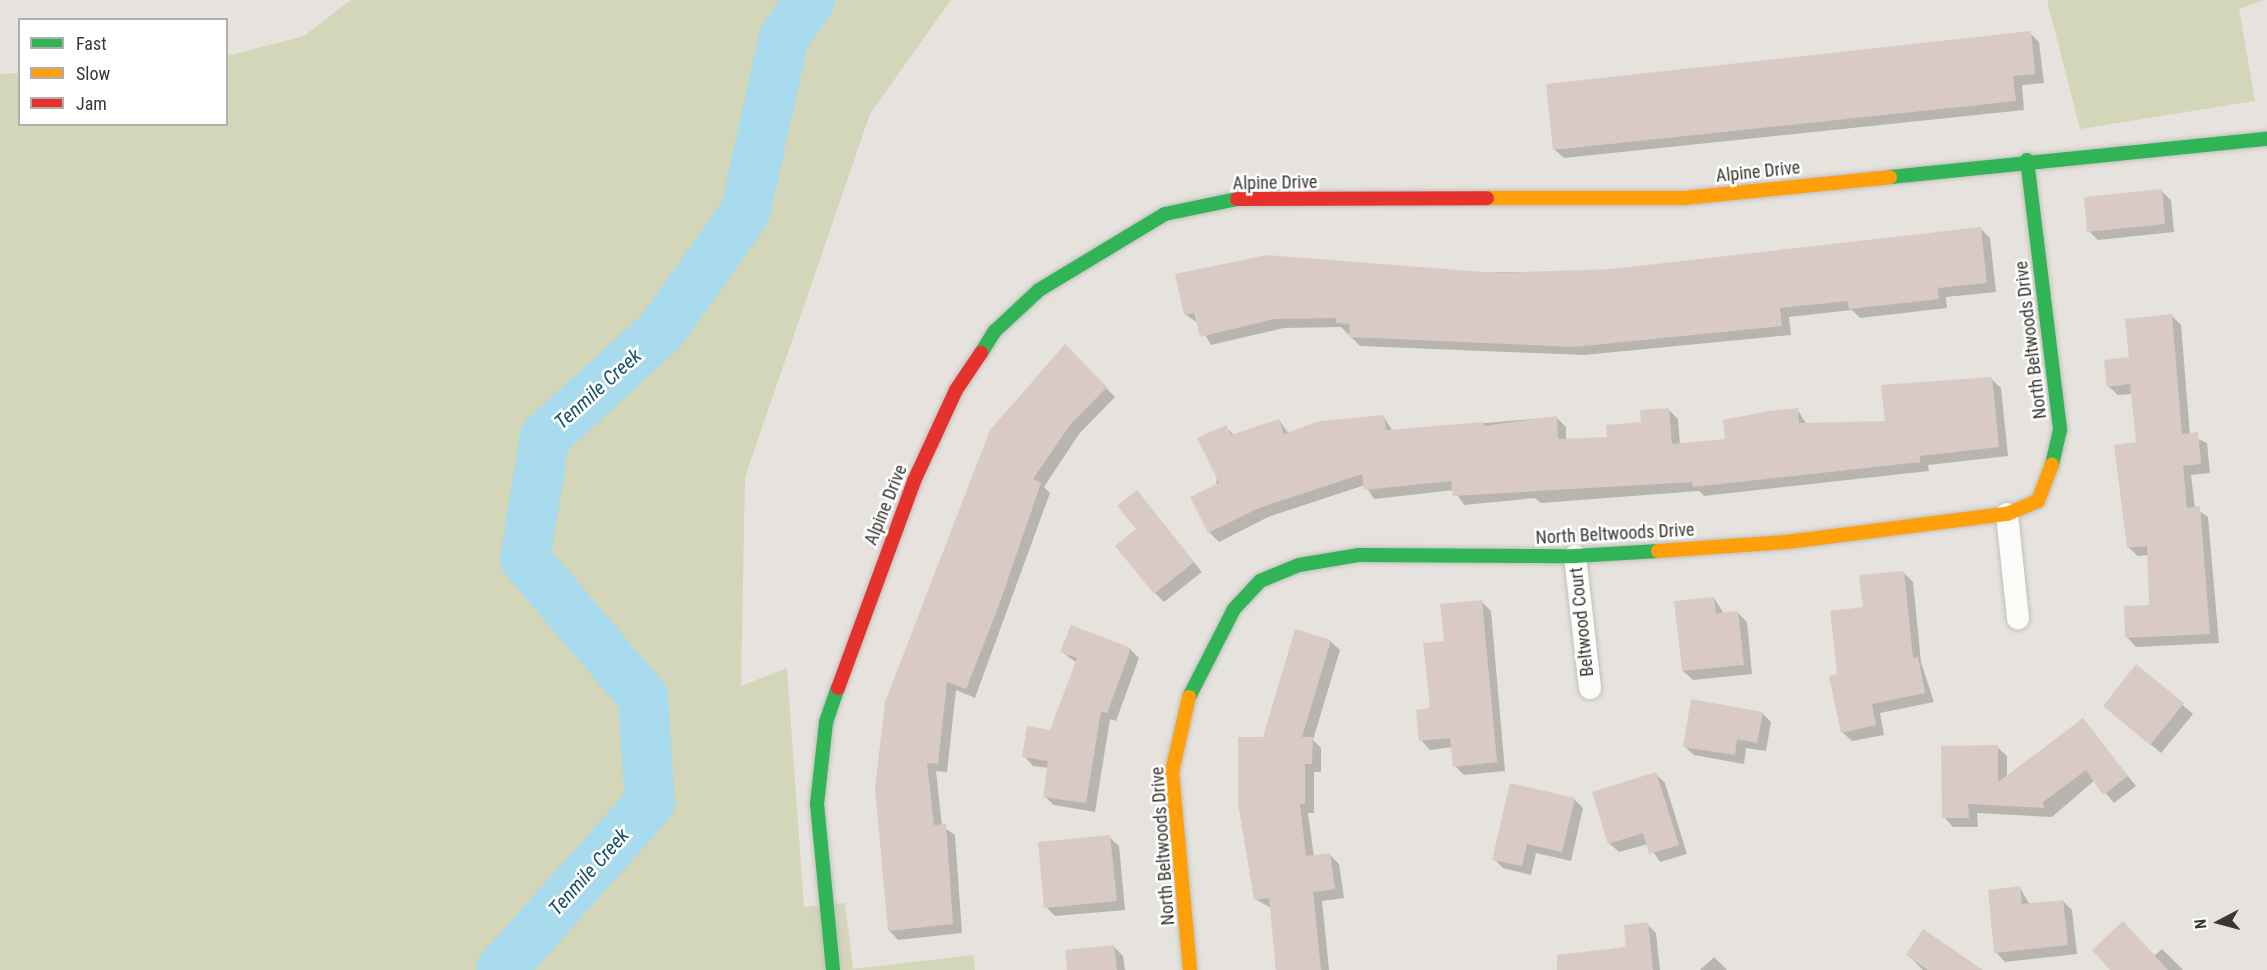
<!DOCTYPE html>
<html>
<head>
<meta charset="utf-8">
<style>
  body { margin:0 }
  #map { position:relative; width:2267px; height:970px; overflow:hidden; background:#e6e3de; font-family:"Roboto Condensed",sans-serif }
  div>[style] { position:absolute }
  .green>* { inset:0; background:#d3d6b8 }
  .shadow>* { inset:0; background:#0003 }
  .river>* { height:50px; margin:-25px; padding:0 25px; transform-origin:25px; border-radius:25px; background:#a8dbed }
  .building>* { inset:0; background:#d9cbc4 }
  .roads { filter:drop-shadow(0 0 2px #c1bfbb) drop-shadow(0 0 2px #c1bfbb) }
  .street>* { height:22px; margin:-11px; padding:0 11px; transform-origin:11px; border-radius:11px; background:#fbfbfa }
  .fast>* { height:14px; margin:-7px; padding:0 7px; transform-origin:7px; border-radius:7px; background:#30b455 }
  .slow>* { height:14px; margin:-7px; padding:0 7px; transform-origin:7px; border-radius:7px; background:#ff9f0a }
  .jam>* { height:14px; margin:-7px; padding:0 7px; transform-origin:7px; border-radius:7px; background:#e5322d }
  span { translate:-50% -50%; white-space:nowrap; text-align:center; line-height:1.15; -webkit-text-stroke:5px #fff; paint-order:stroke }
  .street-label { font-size:18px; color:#393733 }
  .water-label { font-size:20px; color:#165165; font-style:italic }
  .legend { position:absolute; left:18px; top:18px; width:210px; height:108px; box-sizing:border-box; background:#fff; border:2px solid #b0afad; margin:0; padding:8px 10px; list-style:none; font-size:18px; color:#393733 }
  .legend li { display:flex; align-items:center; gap:12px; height:30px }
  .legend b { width:30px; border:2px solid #b0afad }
  .north { position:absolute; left:2189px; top:892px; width:60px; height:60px; -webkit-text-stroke:4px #fff; paint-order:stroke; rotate:264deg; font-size:16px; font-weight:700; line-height:24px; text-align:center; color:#393733 }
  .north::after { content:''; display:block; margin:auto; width:21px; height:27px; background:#393733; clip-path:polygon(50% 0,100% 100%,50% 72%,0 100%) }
</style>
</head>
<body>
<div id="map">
  <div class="green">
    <i style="clip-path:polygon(351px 0,951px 0,870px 114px,745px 477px,741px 686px,787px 668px,804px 907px,845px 903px,853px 969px,973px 955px,975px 970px,0 970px,0 74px,19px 73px,20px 124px,226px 124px,227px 56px,304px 36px)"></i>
    <i style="clip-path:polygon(2047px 0,2264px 0,2239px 9px,2255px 101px,2080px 129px)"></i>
  </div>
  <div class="shadow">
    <i style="clip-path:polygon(2030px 33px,2039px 42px,2044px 83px,2022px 85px,2024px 110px,1564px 158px,1554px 149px)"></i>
    <i style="clip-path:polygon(2161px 191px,2171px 200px,2174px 232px,2098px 240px,2089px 231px)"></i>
    <i style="clip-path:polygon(1981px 229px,1990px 238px,1996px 292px,1946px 297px,1947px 308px,1860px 318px,1852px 310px,1789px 317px,1791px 335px,1584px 355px,1360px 346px,1341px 327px,1284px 328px,1211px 345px,1198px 323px,1186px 315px,1177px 276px,1612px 271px)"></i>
    <i style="clip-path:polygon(2171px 315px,2181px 325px,2190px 435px,2207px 443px,2210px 473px,2191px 475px,2195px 508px,2208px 517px,2219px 643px,2136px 647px,2127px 637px,2150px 606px,2149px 555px,2138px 556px,2128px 547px,2138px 444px,2133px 394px,2118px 395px,2108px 386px)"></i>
    <i style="clip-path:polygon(1065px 346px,1115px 397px,1079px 434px,1044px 487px,1050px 493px,975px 698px,956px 690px,947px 772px,936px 771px,942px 826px,955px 835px,962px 933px,898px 940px,889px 930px,877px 788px)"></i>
    <i style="clip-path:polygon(1991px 379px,2001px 388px,2008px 456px,1928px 465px,1929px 471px,1704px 496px,1699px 491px,1541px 503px,1535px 498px,1464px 505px,1454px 490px,1374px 499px,1365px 485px,1268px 517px,1219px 542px,1209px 532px,1225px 426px,1234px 435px,1279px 420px,1289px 434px,1383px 416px,1393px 431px,1556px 417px,1566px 427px,1566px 440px,1609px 438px,1668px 409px,1678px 419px,1680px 445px,1727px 440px,1797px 409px,1807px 425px,1886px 422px)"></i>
    <i style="clip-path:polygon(1137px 492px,1202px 572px,1164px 602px,1155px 593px,1138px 530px)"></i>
    <i style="clip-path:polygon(1903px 572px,1913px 582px,1921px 662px,1934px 702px,1880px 713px,1884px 735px,1852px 741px,1842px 732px,1838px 675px,1864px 609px)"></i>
    <i style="clip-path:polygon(1714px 598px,1724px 614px,1738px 613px,1747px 622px,1752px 674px,1693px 680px,1683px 671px)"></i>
    <i style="clip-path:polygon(1482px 602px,1491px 611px,1505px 771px,1464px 775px,1455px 766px,1453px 747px,1430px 750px,1421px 740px,1446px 642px)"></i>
    <i style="clip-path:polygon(1330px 641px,1340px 650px,1313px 740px,1321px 748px,1321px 772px,1314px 772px,1314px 813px,1308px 813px,1314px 857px,1330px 855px,1339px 864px,1344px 898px,1322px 901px,1329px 970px,1276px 970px,1271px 908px,1255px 899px,1264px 739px)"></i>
    <i style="clip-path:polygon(1130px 649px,1139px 658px,1116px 721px,1110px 719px,1095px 812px,1054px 805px,1044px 796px,1048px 768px,1033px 766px,1024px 756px,1051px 731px,1077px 663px,1062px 652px)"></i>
    <i style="clip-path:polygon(2137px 666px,2193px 714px,2161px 753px,2105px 706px)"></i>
    <i style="clip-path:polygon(1762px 713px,1771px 722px,1766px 751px,1746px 748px,1744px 764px,1694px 755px,1684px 746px)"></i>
    <i style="clip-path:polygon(2083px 720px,2136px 786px,2114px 803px,2095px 780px,2052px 817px,1977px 813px,1978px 827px,1953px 827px,1944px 817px,1997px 747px,2007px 756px,2007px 777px)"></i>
    <i style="clip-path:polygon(1656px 774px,1665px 783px,1687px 854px,1660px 862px,1648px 844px,1619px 852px,1609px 843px)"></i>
    <i style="clip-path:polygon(1574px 799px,1583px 808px,1571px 861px,1536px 853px,1531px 875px,1503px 868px,1494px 859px)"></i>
    <i style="clip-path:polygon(1109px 837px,1119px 846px,1125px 910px,1055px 916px,1046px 907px)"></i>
    <i style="clip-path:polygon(2020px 888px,2030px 905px,2063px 901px,2072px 910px,2077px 954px,2005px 962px,1996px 952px)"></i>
    <i style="clip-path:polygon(1647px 924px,1656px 933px,1660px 970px,1571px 970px,1569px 955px,1628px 947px)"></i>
    <i style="clip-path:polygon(1114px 947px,1123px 956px,1125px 970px,1068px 970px)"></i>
    <i style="clip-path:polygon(2162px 949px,2183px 970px,2112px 970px,2154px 956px)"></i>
    <i style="clip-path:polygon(1908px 955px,1979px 970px,1923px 970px)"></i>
    <i style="clip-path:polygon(1714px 957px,1727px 970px,1700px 970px)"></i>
  </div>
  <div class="river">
    <i style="left:501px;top:970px;width:224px;rotate:-48.3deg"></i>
    <i style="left:650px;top:803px;width:106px;rotate:-93.8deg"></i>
    <i style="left:643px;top:697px;width:182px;rotate:-130.5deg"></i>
    <i style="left:525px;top:559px;width:124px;rotate:-80.7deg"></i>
    <i style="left:545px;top:437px;width:157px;rotate:-42.4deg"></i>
    <i style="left:661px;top:331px;width:145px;rotate:-54.6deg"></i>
    <i style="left:745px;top:213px;width:180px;rotate:-77.5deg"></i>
    <i style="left:784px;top:37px;width:45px;rotate:-54.9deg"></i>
  </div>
  <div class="building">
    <i style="clip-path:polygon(2031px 31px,2035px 74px,2013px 76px,2016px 101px,1553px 150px,1546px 84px)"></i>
    <i style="clip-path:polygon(2162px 189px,2165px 224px,2087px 232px,2084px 197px)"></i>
    <i style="clip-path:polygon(1981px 227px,1987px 283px,1938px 288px,1939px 299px,1849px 309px,1848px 301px,1780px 308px,1782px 326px,1574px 347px,1349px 337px,1350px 324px,1336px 323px,1336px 318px,1274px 319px,1200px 337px,1194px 313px,1184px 315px,1175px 274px,1267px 255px,1497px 273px,1612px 269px)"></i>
    <i style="clip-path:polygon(2172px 314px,2182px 434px,2198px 432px,2201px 464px,2183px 466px,2187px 508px,2200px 506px,2210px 634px,2125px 638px,2124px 606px,2149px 605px,2147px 546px,2127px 548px,2114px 445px,2136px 442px,2130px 384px,2107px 387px,2104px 360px,2129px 357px,2125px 319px)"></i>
    <i style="clip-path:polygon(1065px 344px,1107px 387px,1070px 425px,1033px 479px,1041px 483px,998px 608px,966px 689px,947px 682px,938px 764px,927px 763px,934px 825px,946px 824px,953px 924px,888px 931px,875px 788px,885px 702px,990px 430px)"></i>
    <i style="clip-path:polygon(1992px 377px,1999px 447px,1920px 456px,1920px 462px,1693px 487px,1692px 482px,1453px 496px,1451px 481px,1364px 490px,1362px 474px,1259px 508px,1208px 533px,1190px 497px,1219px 483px,1197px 438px,1226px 425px,1231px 435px,1279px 419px,1284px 434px,1320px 421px,1384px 415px,1386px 430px,1483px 422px,1484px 426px,1557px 416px,1558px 439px,1607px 437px,1606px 425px,1641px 422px,1640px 410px,1669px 408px,1672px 444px,1725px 439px,1723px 420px,1768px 411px,1798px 408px,1799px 423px,1885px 421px,1881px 385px)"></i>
    <i style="clip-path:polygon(1137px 490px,1194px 562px,1154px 594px,1115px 546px,1136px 529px,1117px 506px)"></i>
    <i style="clip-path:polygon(1904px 571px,1913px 658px,1918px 657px,1925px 693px,1872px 704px,1876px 725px,1841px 733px,1829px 676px,1837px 674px,1830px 611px,1863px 607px,1859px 575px)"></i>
    <i style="clip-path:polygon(1714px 597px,1716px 613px,1738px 611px,1744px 665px,1682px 671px,1674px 601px)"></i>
    <i style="clip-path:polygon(1482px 600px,1497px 762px,1453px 767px,1450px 738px,1419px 741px,1416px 710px,1430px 708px,1423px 643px,1444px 641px,1440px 604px)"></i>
    <i style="clip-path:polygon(1071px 625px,1131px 648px,1107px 713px,1101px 711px,1086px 803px,1043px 797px,1048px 761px,1022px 757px,1027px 726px,1050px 730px,1077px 658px,1060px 652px)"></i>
    <i style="clip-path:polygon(1295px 629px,1331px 640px,1302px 737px,1313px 737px,1312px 764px,1305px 764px,1305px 804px,1300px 804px,1306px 856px,1330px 853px,1335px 889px,1313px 892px,1321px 970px,1276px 970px,1269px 898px,1254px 900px,1238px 804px,1238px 737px,1263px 737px)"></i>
    <i style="clip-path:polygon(2136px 664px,2184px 703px,2150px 745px,2103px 706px)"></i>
    <i style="clip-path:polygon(1691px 699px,1763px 712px,1757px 743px,1737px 739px,1735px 755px,1683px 747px)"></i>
    <i style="clip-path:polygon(2083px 718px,2128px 776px,2103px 795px,2086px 770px,2043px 802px,2044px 808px,1968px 804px,1969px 818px,1942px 818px,1941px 746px,1998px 745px,1998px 782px)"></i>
    <i style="clip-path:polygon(1656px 772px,1679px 845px,1649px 854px,1643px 833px,1608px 844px,1592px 792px)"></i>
    <i style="clip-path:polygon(1510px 783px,1575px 798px,1562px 852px,1527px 844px,1522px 866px,1492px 860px)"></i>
    <i style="clip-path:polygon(1110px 835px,1117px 901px,1044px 908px,1038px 842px)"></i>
    <i style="clip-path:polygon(2020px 886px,2022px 904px,2063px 900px,2068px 945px,1994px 953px,1988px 890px)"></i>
    <i style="clip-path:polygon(2123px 921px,2168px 970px,2110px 970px,2092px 950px)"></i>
    <i style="clip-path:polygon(1648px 922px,1653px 970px,1557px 970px,1557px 955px,1626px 947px,1624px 925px)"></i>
    <i style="clip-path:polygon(1923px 929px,1983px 970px,1928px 970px,1906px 955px)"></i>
    <i style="clip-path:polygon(1114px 945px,1117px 970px,1067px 970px,1065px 950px)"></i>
  </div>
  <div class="roads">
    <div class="street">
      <i style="left:2007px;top:514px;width:105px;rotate:84deg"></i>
      <i style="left:1575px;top:556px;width:133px;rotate:83.5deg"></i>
    </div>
    <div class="fast">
      <i style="left:2027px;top:160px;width:272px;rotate:83deg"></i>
      <i style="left:2060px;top:430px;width:36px;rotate:103deg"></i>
      <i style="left:1890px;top:177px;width:379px;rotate:-5.8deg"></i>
      <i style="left:981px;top:353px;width:26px;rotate:-58deg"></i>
      <i style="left:995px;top:331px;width:60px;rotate:-43deg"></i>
      <i style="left:1039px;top:290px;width:147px;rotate:-31.1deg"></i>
      <i style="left:1165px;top:214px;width:74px;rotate:-11.8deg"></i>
      <i style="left:1189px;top:697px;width:99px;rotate:-62.9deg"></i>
      <i style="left:1234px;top:609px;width:38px;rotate:-47deg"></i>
      <i style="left:1260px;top:581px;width:42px;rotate:-22.3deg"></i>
      <i style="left:1299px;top:565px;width:61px;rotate:-9.5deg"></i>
      <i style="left:1359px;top:555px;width:216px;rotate:0.3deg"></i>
      <i style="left:1575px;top:556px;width:83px;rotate:-3.4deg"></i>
      <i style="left:833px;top:970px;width:167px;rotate:-95.5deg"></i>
      <i style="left:817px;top:804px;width:82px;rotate:-83.7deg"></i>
      <i style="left:826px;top:722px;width:36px;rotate:-71deg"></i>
    </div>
    <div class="slow">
      <i style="left:1487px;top:198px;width:198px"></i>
      <i style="left:1685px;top:198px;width:206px;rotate:-5.8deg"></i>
      <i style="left:1658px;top:551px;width:129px;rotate:-4deg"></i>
      <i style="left:1787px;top:542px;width:222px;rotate:-7.3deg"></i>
      <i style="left:2007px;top:514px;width:34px;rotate:-23deg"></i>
      <i style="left:2038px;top:501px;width:39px;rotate:-69deg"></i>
      <i style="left:1189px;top:697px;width:77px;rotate:102.8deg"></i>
      <i style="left:1172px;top:772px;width:199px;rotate:84.8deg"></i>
    </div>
    <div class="jam">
      <i style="left:1237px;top:199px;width:250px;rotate:-0.2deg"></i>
      <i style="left:838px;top:688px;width:221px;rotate:-69.8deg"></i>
      <i style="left:914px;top:481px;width:100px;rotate:-65.2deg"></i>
      <i style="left:956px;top:390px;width:45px;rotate:-56deg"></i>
    </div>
  </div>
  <div class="street-label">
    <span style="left:1758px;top:172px;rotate:-6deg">Alpine Drive</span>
    <span style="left:1275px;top:183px;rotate:-1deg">Alpine Drive</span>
    <span style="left:2031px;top:340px;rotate:-97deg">North Beltwoods Drive</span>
    <span style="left:886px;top:505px;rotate:-68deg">Alpine Drive</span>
    <span style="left:1615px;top:534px;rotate:-3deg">North Beltwoods Drive</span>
    <span style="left:1582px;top:622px;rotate:-96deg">Beltwood Court</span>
    <span style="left:1163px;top:846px;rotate:-94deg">North Beltwoods Drive</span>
  </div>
  <div class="water-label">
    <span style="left:598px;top:389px;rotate:-42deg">Tenmile Creek</span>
    <span style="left:589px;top:872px;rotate:-48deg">Tenmile Creek</span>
  </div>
  <ul class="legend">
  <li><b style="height:8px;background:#30b455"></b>Fast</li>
  <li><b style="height:8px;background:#ff9f0a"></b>Slow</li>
  <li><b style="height:8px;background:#e5322d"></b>Jam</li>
  </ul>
  <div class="north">N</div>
</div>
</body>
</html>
